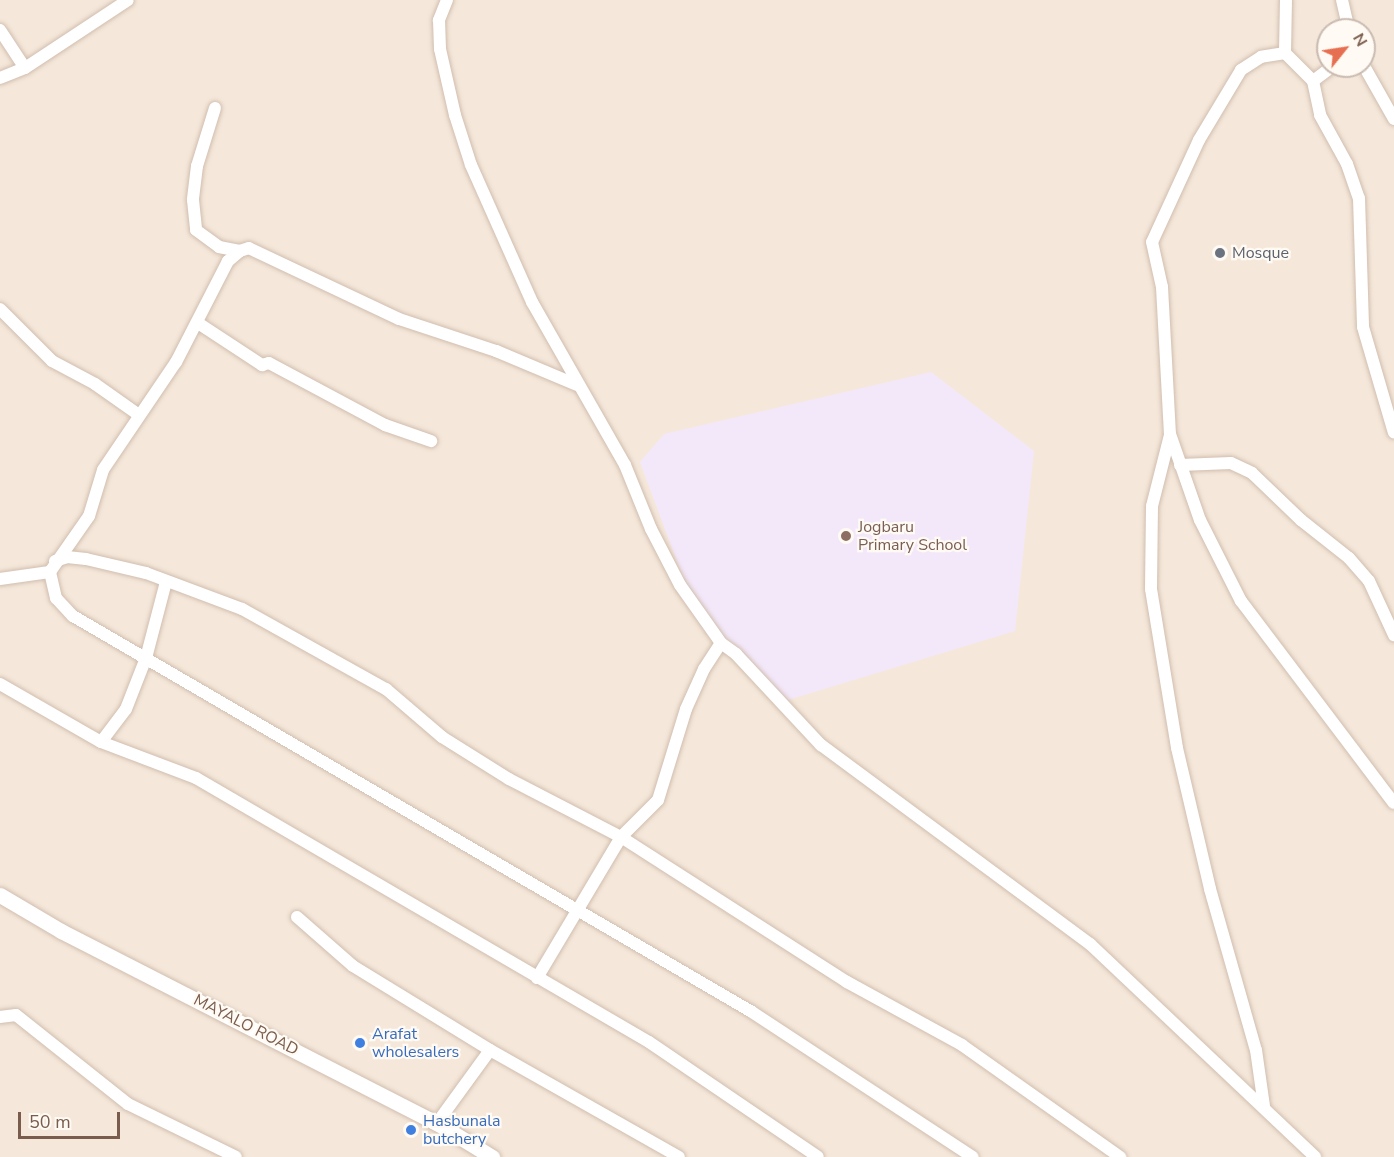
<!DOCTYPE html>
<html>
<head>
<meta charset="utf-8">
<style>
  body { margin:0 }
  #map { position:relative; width:1394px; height:1157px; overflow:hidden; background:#fdf6ec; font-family:"Nunito Sans",sans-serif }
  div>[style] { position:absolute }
  .residential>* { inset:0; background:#f5e8da }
  .education>* { inset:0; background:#f3e8fa }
  .roads { filter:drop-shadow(0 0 2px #d1beb0) drop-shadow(0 0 2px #d1beb0) }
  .minor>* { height:12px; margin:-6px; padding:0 6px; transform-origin:6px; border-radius:6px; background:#fff }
  .tertiary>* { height:15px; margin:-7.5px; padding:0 7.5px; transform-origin:7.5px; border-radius:7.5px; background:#fff }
  .dots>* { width:16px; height:16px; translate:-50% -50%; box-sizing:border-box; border:3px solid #fffaf3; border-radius:50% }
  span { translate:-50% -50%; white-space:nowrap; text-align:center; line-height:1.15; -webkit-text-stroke:4.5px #fffaf3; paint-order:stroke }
  .worship-label { font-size:16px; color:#5b616d }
  .left { translate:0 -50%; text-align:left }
  .education-label { font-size:16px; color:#785e54 }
  .street-label { font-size:16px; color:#7a5c4d }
  .shop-label { font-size:16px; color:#366cbe }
  .north { position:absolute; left:1316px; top:18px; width:60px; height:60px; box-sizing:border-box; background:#fffaf3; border:2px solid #cabbb1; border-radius:50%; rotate:60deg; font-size:16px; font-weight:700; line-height:24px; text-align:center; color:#7a5c4d }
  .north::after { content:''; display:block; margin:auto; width:21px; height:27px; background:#e76f51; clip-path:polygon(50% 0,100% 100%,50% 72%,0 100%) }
  .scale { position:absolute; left:18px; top:1112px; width:102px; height:27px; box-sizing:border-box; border:3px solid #7a5c4d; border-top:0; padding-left:8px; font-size:18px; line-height:21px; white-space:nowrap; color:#7a5c4d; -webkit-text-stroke:4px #fffaf3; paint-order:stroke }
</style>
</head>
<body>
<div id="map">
  <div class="residential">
    <i style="clip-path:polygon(evenodd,0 0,1394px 0,1394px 1157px,0 1157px,0 0,1328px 30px,1364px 30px,1364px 66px,1328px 66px,1328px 30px)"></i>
  </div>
  <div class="education">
    <i style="clip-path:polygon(931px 372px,1034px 451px,1015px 631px,788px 700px,721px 640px,695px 610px,640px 462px,664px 434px)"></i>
  </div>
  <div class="roads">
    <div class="minor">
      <i style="left:447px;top:0;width:22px;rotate:112deg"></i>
      <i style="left:439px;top:20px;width:29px;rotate:88deg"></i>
      <i style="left:440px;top:49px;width:68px;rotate:77.2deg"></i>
      <i style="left:455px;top:115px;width:52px;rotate:72.3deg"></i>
      <i style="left:471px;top:165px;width:150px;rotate:66deg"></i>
      <i style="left:532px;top:302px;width:188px;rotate:60.3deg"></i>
      <i style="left:625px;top:465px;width:69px;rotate:67.9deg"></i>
      <i style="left:651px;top:529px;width:63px;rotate:62.6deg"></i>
      <i style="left:680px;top:585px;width:71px;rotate:54.7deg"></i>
      <i style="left:721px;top:643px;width:19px;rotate:36deg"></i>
      <i style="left:736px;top:654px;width:125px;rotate:47deg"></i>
      <i style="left:821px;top:745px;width:335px;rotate:36.5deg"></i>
      <i style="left:1090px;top:944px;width:310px;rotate:43.4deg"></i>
      <i style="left:1286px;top:0;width:53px;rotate:91.1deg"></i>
      <i style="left:1285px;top:53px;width:24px;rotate:171deg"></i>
      <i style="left:1261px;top:57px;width:24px;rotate:147deg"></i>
      <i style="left:1241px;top:70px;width:82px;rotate:121deg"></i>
      <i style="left:1199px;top:140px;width:112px;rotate:114.7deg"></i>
      <i style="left:1152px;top:242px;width:46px;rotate:77.5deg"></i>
      <i style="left:1162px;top:287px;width:147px;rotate:86.9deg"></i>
      <i style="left:1170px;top:434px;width:91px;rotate:70.8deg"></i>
      <i style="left:1200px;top:520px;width:91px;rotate:63.2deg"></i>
      <i style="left:1241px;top:601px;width:253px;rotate:52.9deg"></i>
      <i style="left:1342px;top:0;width:31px;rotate:77deg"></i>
      <i style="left:0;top:30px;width:45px;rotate:56.7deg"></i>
      <i style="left:1285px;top:53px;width:40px;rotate:45deg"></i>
      <i style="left:1333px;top:66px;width:25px;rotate:143deg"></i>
      <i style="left:1313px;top:81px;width:35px;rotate:78deg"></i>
      <i style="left:1320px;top:115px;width:56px;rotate:61.1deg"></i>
      <i style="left:1347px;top:164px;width:36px;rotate:71deg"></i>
      <i style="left:1359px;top:198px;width:129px;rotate:88.2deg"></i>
      <i style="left:1363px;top:327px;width:110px;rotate:73.7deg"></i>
      <i style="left:1364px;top:66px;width:61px;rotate:60.5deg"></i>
      <i style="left:0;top:78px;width:27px;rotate:-22deg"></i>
      <i style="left:25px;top:68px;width:123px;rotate:-33.4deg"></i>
      <i style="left:215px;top:108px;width:61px;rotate:107.2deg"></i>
      <i style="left:197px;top:166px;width:34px;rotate:97deg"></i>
      <i style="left:193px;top:200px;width:30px;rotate:84deg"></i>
      <i style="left:196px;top:230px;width:29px;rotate:36deg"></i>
      <i style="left:219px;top:247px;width:21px;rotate:11deg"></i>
      <i style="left:0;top:309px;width:74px;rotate:45deg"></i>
      <i style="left:52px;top:361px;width:49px;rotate:28.1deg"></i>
      <i style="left:95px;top:384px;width:54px;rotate:35.2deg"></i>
      <i style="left:198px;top:323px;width:77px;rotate:33.3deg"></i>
      <i style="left:262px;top:365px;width:7px;rotate:-16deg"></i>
      <i style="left:269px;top:363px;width:132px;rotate:28.1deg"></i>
      <i style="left:385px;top:425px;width:49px;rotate:19.2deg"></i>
      <i style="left:577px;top:385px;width:88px;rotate:-157.2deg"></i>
      <i style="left:496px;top:351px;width:102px;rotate:-161.7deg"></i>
      <i style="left:399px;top:319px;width:166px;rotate:-154.7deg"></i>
      <i style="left:249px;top:248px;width:9px;rotate:162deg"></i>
      <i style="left:240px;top:251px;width:16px;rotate:140deg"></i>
      <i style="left:228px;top:261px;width:114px;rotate:117.2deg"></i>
      <i style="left:176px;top:362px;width:130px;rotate:124.1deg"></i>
      <i style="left:103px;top:470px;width:48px;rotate:106.9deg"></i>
      <i style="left:89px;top:516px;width:68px;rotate:124.9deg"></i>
      <i style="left:50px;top:572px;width:27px;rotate:77deg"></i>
      <i style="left:56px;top:598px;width:25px;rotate:47deg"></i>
      <i style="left:73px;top:616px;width:786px;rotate:30.25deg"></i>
      <i style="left:752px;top:1012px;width:264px;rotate:33.3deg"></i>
      <i style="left:1170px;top:435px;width:73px;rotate:104.2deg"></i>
      <i style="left:1152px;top:506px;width:83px;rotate:90.7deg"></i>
      <i style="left:1151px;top:589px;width:161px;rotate:80.7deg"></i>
      <i style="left:1177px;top:748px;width:145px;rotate:76.8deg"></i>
      <i style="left:1210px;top:889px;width:167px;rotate:74.1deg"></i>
      <i style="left:1256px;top:1050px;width:57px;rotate:81.9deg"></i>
      <i style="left:1180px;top:465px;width:51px;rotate:-2.2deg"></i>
      <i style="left:1231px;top:463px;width:23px;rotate:25deg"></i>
      <i style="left:1252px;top:473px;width:68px;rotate:43.8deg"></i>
      <i style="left:1301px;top:520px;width:61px;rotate:38.4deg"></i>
      <i style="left:1349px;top:558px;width:30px;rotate:49deg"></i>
      <i style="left:1369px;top:581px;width:60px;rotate:65.2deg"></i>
      <i style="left:55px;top:561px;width:13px;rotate:-18deg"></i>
      <i style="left:67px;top:557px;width:19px;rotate:6deg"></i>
      <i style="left:86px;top:559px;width:62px;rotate:13.1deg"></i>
      <i style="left:146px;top:573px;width:103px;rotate:20.6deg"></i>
      <i style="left:242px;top:609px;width:165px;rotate:29.1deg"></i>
      <i style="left:386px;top:689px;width:74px;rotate:40.6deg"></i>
      <i style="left:442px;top:737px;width:79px;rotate:32.1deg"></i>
      <i style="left:509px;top:779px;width:126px;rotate:27.4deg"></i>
      <i style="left:621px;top:837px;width:269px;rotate:32.7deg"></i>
      <i style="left:847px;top:982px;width:131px;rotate:28.7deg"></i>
      <i style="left:962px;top:1045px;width:194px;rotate:35.3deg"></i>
      <i style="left:0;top:579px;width:50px;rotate:-8deg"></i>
      <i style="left:0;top:684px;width:116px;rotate:29.9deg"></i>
      <i style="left:101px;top:742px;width:102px;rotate:20.8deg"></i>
      <i style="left:196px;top:778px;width:524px;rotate:30.23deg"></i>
      <i style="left:649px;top:1042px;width:204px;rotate:34.2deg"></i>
      <i style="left:101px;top:742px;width:41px;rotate:-52.9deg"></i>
      <i style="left:126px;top:709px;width:55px;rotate:-68.6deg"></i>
      <i style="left:146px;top:658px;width:79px;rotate:-75.3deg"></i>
      <i style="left:297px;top:917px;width:74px;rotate:41.2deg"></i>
      <i style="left:353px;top:966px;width:161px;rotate:31.5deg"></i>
      <i style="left:490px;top:1050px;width:217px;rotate:29.5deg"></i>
      <i style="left:537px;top:978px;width:164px;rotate:-59.2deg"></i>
      <i style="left:621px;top:837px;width:52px;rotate:-45deg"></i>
      <i style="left:658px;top:800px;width:95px;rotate:-72.9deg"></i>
      <i style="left:686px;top:709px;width:44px;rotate:-65.8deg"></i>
      <i style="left:704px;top:669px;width:31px;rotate:-57deg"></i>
      <i style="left:0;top:1017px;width:16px;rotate:-7deg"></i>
      <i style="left:16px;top:1015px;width:143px;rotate:38.5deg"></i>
      <i style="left:128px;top:1104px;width:120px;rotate:26.1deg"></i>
      <i style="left:437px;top:1123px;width:90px;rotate:-54deg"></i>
    </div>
    <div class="tertiary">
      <i style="left:0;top:895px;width:71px;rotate:30.5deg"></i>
      <i style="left:61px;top:931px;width:422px;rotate:27.1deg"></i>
      <i style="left:437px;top:1123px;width:65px;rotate:31.7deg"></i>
    </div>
  </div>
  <div class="dots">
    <i style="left:1220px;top:253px;background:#6b7280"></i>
    <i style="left:846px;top:536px;background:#8d6e63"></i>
    <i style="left:360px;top:1043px;background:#3f7fe0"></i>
    <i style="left:411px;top:1130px;background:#3f7fe0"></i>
  </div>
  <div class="worship-label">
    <span class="left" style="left:1232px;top:253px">Mosque</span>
  </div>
  <div class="education-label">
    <span class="left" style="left:858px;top:536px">Jogbaru<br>Primary School</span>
  </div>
  <div class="street-label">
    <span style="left:246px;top:1025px;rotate:27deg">MAYALO ROAD</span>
  </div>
  <div class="shop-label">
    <span class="left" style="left:372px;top:1043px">Arafat<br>wholesalers</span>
    <span class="left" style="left:423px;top:1130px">Hasbunala<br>butchery</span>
  </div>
  <div class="north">N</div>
  <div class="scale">50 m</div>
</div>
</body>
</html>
